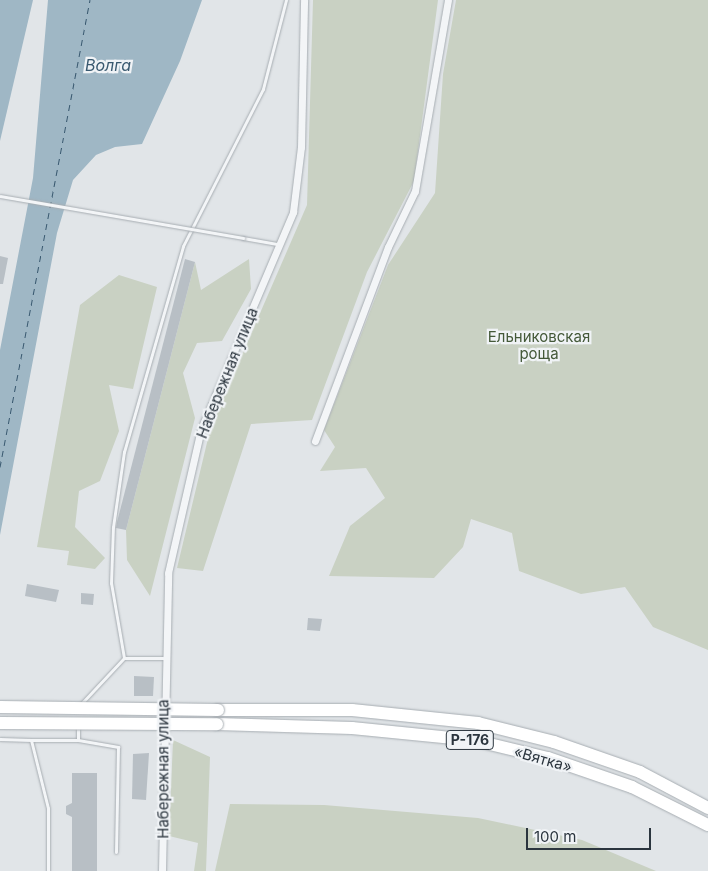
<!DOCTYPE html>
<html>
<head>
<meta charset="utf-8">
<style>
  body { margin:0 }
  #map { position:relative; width:708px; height:871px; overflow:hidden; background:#e1e5e8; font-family:Inter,sans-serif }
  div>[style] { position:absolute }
  .green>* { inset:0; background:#c9d1c3 }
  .water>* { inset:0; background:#9fb7c5 }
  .ferry>* { height:1px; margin-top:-0.5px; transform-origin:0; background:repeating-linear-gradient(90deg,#38586f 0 6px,transparent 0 11px) }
  .building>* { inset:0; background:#b8bfc5 }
  .roads { filter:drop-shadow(0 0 1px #a7adb2) drop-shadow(0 0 1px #a7adb2) }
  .lane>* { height:3px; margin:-1.5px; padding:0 1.5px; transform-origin:1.5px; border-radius:1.5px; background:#f3f5f7 }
  .street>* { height:7px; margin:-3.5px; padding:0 3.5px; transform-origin:3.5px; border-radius:3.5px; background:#f3f5f7 }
  .highway>* { height:12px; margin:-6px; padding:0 6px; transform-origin:6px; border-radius:6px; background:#fff }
  .bridges { filter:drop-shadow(0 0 1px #a7adb2) drop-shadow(0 0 1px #a7adb2) }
  .lane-bridge>* { height:3px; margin:-1.5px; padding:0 1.5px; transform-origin:1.5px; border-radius:1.5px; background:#f3f5f7 }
  .highway-bridge>* { height:12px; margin:-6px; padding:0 6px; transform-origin:6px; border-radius:6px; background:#fff }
  span { translate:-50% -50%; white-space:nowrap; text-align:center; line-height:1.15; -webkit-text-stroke:4.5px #f0f3f6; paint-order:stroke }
  .shield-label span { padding:1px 4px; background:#f0f3f6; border:1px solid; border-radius:4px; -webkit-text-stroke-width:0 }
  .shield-label { font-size:14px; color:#2b353e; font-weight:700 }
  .park-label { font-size:15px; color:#445939 }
  .street-label { font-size:15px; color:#2b353e }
  .water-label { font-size:16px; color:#38586f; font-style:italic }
  .scale { position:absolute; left:526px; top:828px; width:125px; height:22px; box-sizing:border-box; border:2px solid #2b353e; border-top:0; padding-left:6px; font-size:15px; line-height:18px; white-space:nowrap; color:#2b353e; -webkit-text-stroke:4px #f0f3f6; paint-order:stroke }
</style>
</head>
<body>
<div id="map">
  <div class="green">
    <i style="clip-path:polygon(313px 0,438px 0,414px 181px,367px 272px,312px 420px,251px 424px,203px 571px,177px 568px,211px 426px,307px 205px)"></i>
    <i style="clip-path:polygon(456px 0,708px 0,708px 650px,653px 627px,625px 587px,581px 594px,519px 571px,512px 533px,471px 519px,463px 547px,434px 578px,329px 576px,350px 526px,385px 498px,366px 468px,320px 471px,335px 447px,324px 430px,388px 265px,435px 193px,443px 74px)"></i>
    <i style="clip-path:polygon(249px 259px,251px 289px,222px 341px,197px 343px,183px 373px,195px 418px,150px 596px,127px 560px,126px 530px,195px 262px,201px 290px)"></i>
    <i style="clip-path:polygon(119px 275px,157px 287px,133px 389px,109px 385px,119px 431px,100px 481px,79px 491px,75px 527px,105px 558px,95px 569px,67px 565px,69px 551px,37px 547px,80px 305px)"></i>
    <i style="clip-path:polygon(173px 740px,210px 757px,206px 871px,194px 871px,198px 843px,169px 836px)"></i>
    <i style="clip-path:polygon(230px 804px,324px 805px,478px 818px,582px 840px,656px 871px,215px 871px)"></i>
  </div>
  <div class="water">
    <i style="clip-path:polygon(0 0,33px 0,0 141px)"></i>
    <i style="clip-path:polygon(48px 0,202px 0,180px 61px,142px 144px,115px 147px,96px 155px,73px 180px,57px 233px,0 535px,0 350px,33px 178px)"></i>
  </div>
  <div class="ferry">
    <i style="left:0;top:467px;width:476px;rotate:-79.1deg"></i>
  </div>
  <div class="building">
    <i style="clip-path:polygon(0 256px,8px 258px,3px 284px,0 284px)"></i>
    <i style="clip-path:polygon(185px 259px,195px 262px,126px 530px,116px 528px,117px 522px)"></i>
    <i style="clip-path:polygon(27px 584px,59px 590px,56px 602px,25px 596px)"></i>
    <i style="clip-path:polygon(81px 593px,94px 594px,93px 605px,81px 604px)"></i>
    <i style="clip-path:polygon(308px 618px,322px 619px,320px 631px,307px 630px)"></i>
    <i style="clip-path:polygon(134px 676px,154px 677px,153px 696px,134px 696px)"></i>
    <i style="clip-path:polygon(149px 753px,146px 800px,132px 799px,133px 754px)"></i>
    <i style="clip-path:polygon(72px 773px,97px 773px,97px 871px,72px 871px,72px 817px,66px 814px,66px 806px,72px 803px)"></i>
  </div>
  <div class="roads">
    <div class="lane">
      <i style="left:243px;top:238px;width:36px;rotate:10deg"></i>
      <i style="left:124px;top:658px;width:39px"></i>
      <i style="left:80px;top:705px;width:64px;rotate:-46.9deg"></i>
      <i style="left:124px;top:658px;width:76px;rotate:-99.8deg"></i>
      <i style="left:111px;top:583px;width:56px;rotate:-88deg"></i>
      <i style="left:113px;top:527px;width:76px;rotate:-81.7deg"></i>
      <i style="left:124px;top:452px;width:214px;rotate:-74deg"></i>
      <i style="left:183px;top:246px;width:176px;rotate:-63deg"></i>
      <i style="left:263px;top:89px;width:92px;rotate:-75.5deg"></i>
      <i style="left:78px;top:726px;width:14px;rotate:90deg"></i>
      <i style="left:78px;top:740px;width:41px;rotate:9.9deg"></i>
      <i style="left:118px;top:747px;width:105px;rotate:91.1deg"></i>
      <i style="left:0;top:739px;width:31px;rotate:2deg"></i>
      <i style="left:31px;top:740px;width:70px;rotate:76deg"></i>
      <i style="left:48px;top:808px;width:63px;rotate:90deg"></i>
      <i style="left:31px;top:740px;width:47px"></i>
    </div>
    <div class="street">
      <i style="left:315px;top:441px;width:207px;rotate:-69.4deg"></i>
      <i style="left:388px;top:247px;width:62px;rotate:-64.3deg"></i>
      <i style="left:415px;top:191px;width:194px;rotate:-80.2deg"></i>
      <i style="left:162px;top:871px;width:298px;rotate:-88.8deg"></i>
      <i style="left:168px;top:573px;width:148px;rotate:-77.1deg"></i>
      <i style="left:201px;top:429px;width:236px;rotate:-67deg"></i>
      <i style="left:293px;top:212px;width:65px;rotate:-83deg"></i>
      <i style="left:301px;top:147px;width:147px;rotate:-88.8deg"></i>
    </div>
    <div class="highway">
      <i style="left:218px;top:710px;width:134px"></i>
      <i style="left:352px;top:710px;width:127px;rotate:5.9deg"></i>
      <i style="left:478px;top:723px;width:78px;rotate:14deg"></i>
      <i style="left:554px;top:742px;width:91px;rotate:19.2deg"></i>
      <i style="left:640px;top:772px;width:77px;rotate:27.9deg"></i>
      <i style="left:217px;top:724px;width:135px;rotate:1.7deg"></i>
      <i style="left:352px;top:728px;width:122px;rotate:5.7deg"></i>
      <i style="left:473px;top:740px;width:77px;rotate:13.5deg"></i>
      <i style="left:548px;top:758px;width:89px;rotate:19deg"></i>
      <i style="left:632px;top:787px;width:85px;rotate:26.6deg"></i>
    </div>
  </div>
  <div class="bridges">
    <div class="lane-bridge">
      <i style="left:0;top:196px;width:247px;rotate:9.8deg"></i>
    </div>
    <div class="highway-bridge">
      <i style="left:0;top:707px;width:218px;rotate:0.8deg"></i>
      <i style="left:0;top:723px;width:217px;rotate:0.3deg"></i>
    </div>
  </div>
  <div class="shield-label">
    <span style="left:470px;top:740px">Р-176</span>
  </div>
  <div class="park-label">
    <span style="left:539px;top:345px">Ельниковская<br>роща</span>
  </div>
  <div class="street-label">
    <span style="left:227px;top:373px;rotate:-68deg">Набережная улица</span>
    <span style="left:543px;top:759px;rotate:16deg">«Вятка»</span>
    <span style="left:163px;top:769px;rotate:-90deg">Набережная улица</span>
  </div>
  <div class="water-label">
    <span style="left:108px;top:65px">Волга</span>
  </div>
  <div class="scale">100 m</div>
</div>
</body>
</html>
